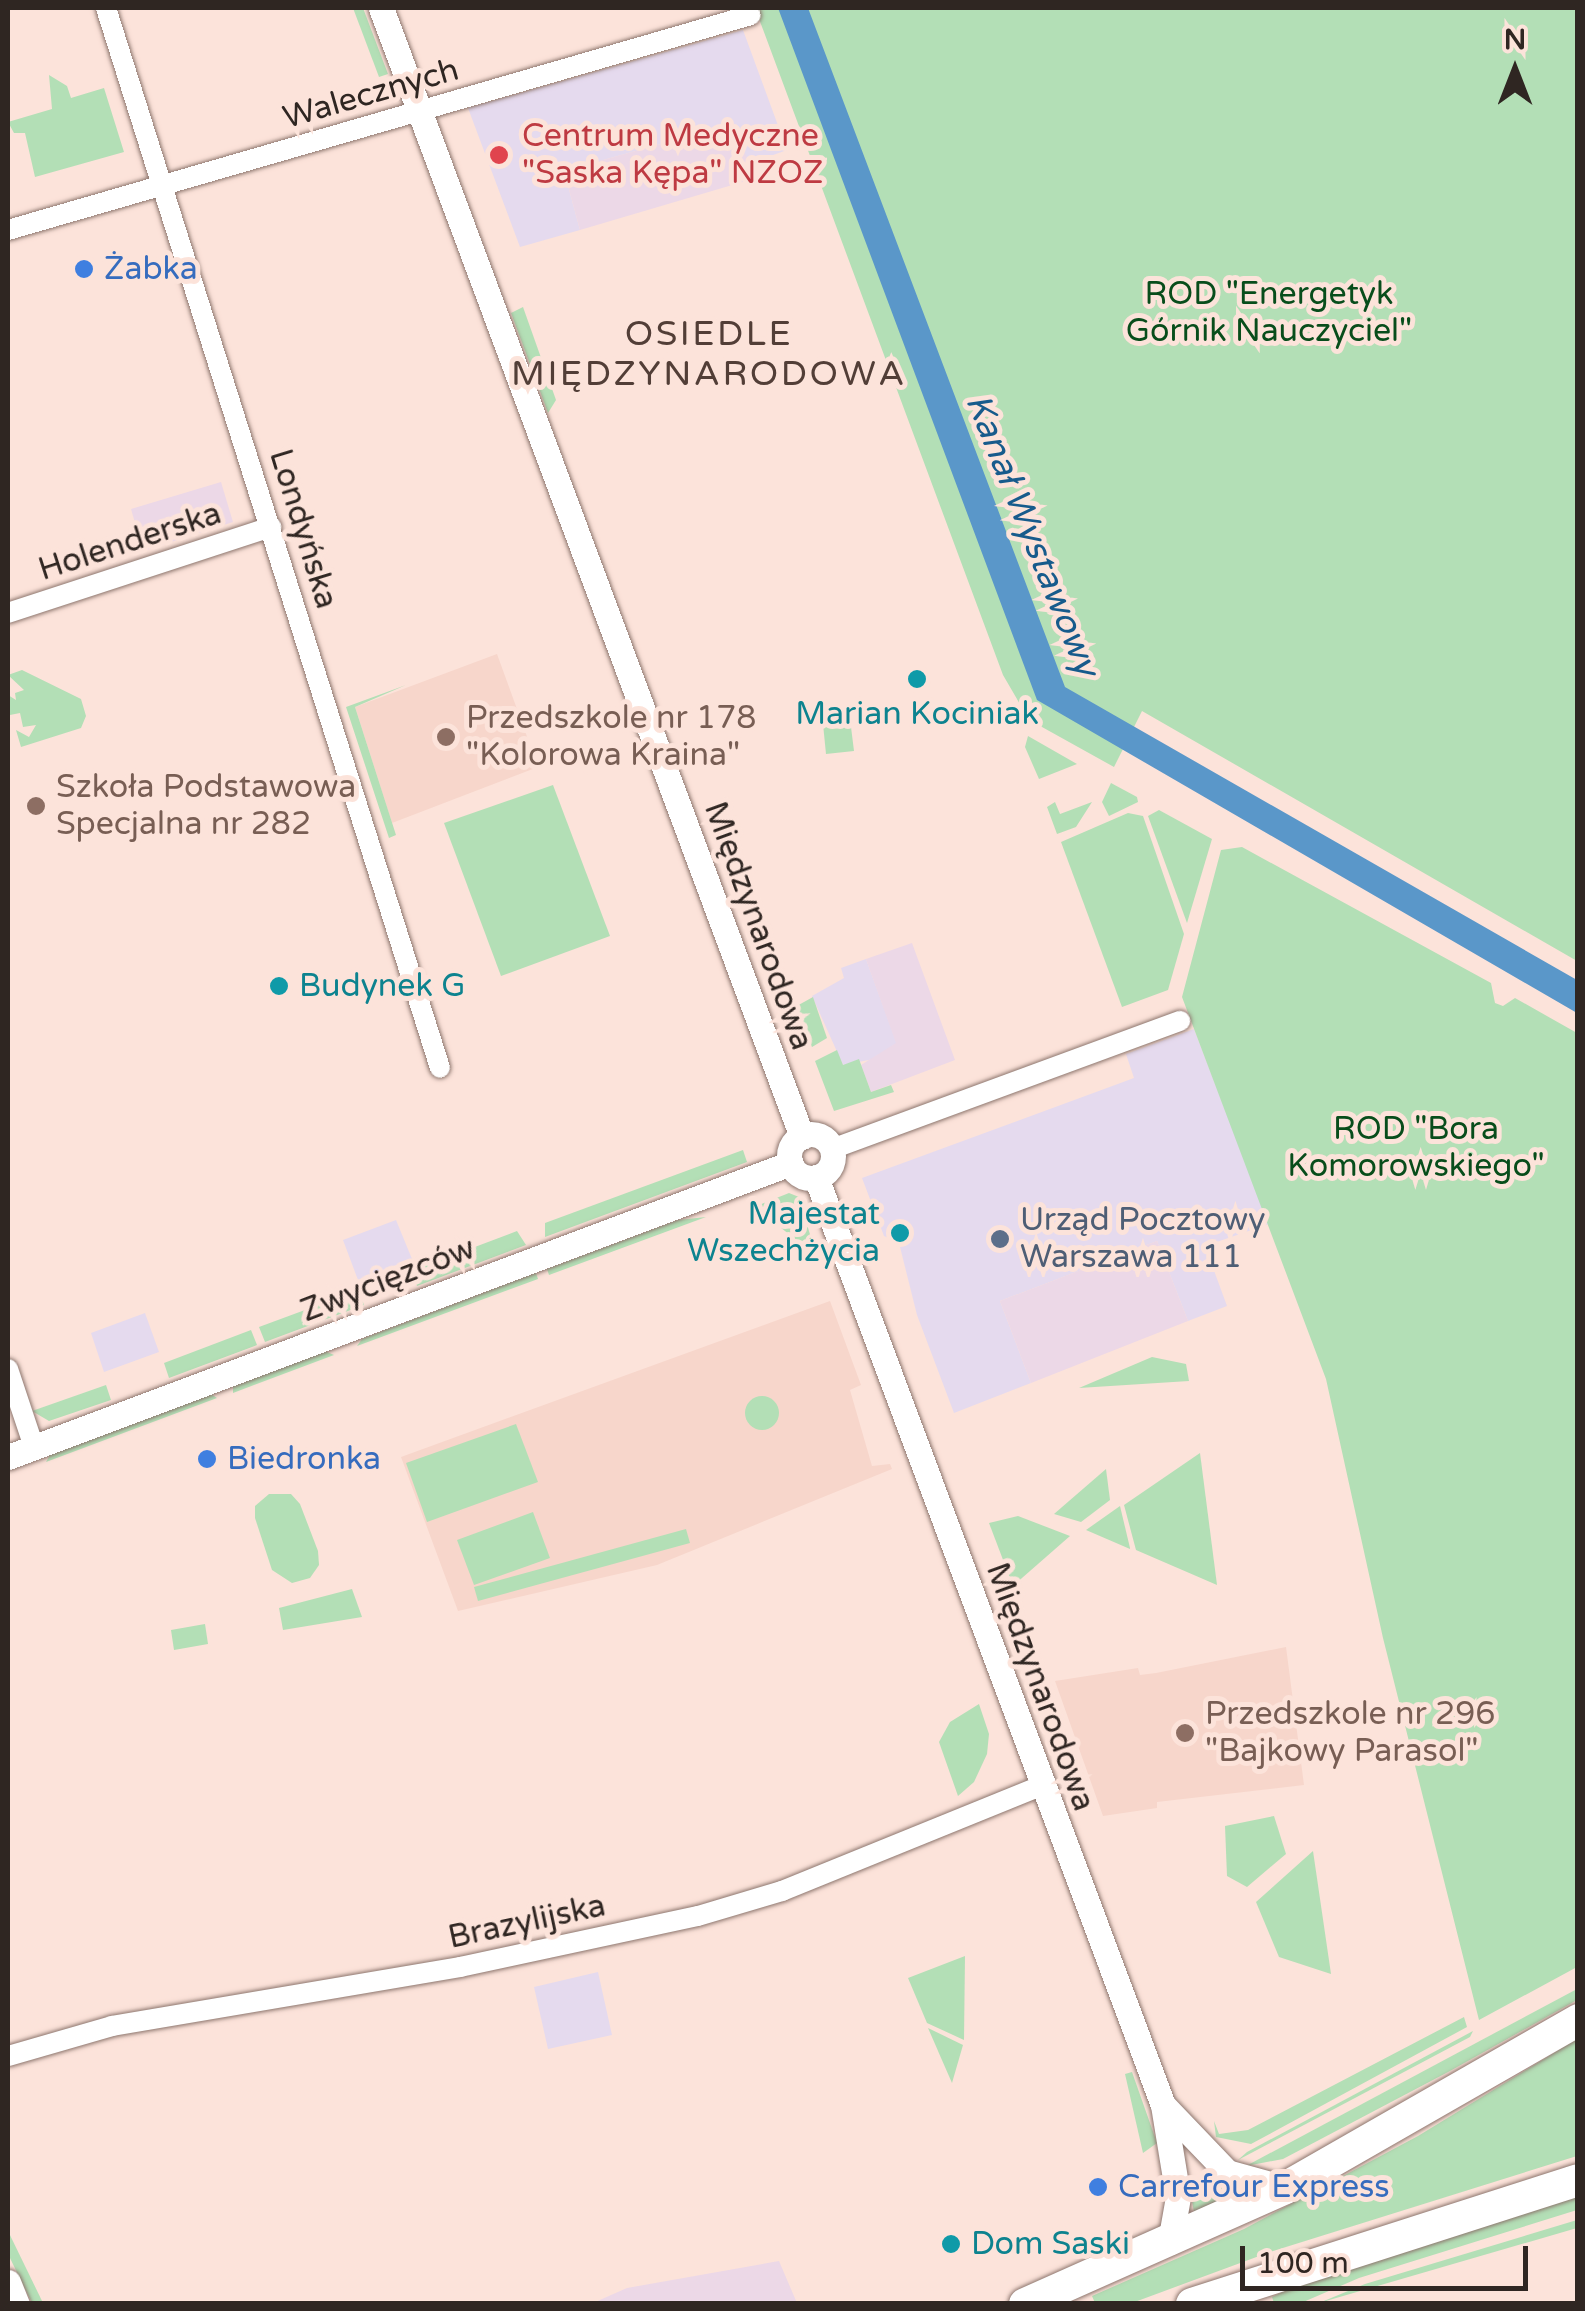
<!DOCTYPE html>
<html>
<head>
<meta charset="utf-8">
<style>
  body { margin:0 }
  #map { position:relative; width:1585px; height:2311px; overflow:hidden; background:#fce3da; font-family:"Varela Round",sans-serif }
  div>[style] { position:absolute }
  .commercial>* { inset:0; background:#e5daee }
  .industrial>* { inset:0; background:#ecd8e7 }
  .built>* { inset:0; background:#f7d6cb }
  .green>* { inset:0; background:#b3dfb6 }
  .round { border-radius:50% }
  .water>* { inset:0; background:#5a97c9 }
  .roads { filter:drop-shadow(0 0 2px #8d766e) drop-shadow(0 0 2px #8d766e) }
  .minor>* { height:20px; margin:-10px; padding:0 10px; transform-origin:10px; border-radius:10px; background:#fff }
  .tertiary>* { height:25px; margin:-12.5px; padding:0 12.5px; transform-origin:12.5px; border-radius:12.5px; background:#fff }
  .tertiary>.ring { margin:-12.5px; padding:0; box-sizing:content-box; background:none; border:25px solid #fff; border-radius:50% }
  .primary>* { height:32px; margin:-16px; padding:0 16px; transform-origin:16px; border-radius:16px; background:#fff }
  .dots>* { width:28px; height:28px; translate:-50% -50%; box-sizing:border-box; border:5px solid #fce3da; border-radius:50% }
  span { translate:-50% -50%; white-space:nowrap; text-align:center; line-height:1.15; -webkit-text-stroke:10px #fce3da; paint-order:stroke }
  .street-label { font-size:32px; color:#2f2622 }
  .health-label { font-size:32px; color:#be3a42 }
  .left { translate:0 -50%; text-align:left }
  .shop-label { font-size:32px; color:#366cbe }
  .park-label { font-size:32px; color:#084d1b }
  .culture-label { font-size:32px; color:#0d838f }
  .right { translate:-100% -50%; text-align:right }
  .education-label { font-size:32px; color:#785e54 }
  .service-label { font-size:32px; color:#4e5e75 }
  .neighbourhood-label { font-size:35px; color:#523e37; letter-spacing:2.5px }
  .water-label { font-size:35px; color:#175b8c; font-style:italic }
  .frame { position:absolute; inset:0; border:10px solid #2f2622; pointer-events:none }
  .north { position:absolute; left:1465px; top:20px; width:100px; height:100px; -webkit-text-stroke:8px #fce3da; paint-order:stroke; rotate:0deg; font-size:28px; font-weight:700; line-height:40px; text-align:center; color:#2f2622 }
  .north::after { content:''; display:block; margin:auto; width:35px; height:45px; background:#2f2622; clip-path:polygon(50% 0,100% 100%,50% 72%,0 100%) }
  .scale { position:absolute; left:1240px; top:2246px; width:288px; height:45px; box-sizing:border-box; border:5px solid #2f2622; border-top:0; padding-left:12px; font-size:30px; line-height:35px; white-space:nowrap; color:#2f2622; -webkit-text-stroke:8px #fce3da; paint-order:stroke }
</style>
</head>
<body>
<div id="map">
  <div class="commercial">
    <i style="clip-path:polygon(743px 30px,787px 150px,745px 165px,732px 124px,564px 171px,580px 230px,520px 247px,468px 108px)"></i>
    <i style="clip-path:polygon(866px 959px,897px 1044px,879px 1058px,843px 1065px,812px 996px,844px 978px,841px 968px)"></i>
    <i style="clip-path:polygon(1194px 1029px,1269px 1224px,1205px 1246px,1227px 1306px,1188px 1321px,1157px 1241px,1000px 1301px,1031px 1383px,954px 1413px,917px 1315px,899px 1243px,884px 1236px,862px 1178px,1134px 1078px,1126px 1054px)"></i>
    <i style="clip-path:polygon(396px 1220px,412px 1259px,358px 1280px,343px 1240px)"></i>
    <i style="clip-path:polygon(145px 1313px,159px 1352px,104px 1372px,91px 1333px)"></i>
    <i style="clip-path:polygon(598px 1972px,612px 2035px,548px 2049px,534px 1987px)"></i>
  </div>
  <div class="industrial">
    <i style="clip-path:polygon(732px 124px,756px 178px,580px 230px,564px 171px)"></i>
    <i style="clip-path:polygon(221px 482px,233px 522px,143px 551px,131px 509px)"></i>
    <i style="clip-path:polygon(912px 943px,955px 1060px,871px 1092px,861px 1065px,896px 1043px,866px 959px)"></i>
    <i style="clip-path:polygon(1157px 1241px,1188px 1321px,1031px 1383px,1000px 1301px)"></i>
    <i style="clip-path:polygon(779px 2261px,797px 2303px,593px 2303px,627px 2288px)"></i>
  </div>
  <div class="built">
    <i style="clip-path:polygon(497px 654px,538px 767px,392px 823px,355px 707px)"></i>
    <i style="clip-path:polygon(830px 1301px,861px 1385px,850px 1390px,872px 1466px,890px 1464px,892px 1469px,657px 1565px,458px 1611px,401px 1457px)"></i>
    <i style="clip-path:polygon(1286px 1647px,1304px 1785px,1157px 1802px,1157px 1808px,1103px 1816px,1055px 1681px,1138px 1668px,1140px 1675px,1156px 1673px)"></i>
  </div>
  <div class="green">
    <i style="clip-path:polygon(353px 8px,363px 8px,388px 74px,379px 77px)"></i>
    <i style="clip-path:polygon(755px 8px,1577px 8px,1577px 961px,1142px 711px,1114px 767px,1042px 727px,1021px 706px,1003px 675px)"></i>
    <i style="clip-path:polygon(49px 75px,67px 86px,71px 98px,104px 88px,124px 152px,35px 177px,25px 133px,14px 133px,8px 122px,52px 109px)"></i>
    <i style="clip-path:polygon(523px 307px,556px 400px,548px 413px,511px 313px)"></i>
    <i style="clip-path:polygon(22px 670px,81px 699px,86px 716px,81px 728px,21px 747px,16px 730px,29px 737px,36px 725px,23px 727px,20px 713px,10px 715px,8px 706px,8px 695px,16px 700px,15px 693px,24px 690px,8px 675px)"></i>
    <i style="clip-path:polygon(406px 685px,355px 707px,396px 835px,389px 838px,346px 707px)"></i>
    <i style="clip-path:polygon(849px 711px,854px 751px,826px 754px,822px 714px)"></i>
    <i style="clip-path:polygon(1028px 736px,1077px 764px,1039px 779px,1025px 747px)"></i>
    <i style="clip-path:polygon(1111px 783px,1137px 797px,1138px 802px,1109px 816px,1102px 802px)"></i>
    <i style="clip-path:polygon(553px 785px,610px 936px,501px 976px,444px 823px)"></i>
    <i style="clip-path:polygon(1055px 802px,1060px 814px,1092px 802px,1076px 827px,1057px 834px,1047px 807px)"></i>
    <i style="clip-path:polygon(1159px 810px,1212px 839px,1187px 923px,1148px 816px)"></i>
    <i style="clip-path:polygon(1128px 813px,1143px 816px,1184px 934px,1168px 990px,1122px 1007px,1061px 842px)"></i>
    <i style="clip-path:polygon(1242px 847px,1491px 983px,1495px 1003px,1503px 1006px,1515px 998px,1577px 1033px,1577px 1967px,1479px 2020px,1383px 1638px,1326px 1379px,1182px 997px,1221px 850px)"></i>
    <i style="clip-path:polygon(813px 997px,827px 1038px,812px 1047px,795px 1007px)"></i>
    <i style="clip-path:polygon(837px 1050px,843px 1065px,859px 1059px,871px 1092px,891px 1085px,894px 1092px,834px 1111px,815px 1061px)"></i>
    <i style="clip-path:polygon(743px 1150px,747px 1162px,545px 1237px,545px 1223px)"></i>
    <i style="clip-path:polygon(789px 1193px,799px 1197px,816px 1255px,754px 1207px)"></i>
    <i style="clip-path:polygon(706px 1217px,549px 1275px,547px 1269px,678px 1220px)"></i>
    <i style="clip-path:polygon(517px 1231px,526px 1245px,417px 1286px,411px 1271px)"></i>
    <i style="clip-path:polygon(536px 1273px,538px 1279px,357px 1346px,362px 1339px)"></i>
    <i style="clip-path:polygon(359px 1290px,364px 1305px,265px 1342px,259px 1327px)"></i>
    <i style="clip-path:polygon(251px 1330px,257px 1345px,169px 1378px,164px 1363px)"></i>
    <i style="clip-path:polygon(325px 1351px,334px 1355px,233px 1393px,233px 1385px)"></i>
    <i style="clip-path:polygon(1152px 1357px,1186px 1364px,1189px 1381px,1079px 1388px)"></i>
    <i style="clip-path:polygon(106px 1385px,111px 1400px,49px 1421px,32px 1411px)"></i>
    <i style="clip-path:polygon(211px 1394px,217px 1398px,46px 1462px,51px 1453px)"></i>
    <i class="round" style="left:745px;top:1396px;width:34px;height:34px"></i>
    <i style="clip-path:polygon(516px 1424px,538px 1482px,427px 1522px,406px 1463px)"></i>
    <i style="clip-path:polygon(1200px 1453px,1217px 1585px,1136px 1550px,1124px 1505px)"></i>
    <i style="clip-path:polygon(1106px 1469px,1110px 1500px,1081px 1522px,1054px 1514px)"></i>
    <i style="clip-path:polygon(269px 1494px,291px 1494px,300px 1504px,318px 1551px,319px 1565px,310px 1578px,292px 1583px,272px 1570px,255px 1518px,255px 1506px)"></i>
    <i style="clip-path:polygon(1120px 1506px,1130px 1548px,1130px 1549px,1086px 1530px)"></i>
    <i style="clip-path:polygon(533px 1512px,550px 1558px,474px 1585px,457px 1540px)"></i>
    <i style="clip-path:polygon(1018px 1516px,1070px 1536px,1013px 1586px,989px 1523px)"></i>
    <i style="clip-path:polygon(686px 1529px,690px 1543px,478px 1601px,474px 1587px)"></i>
    <i style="clip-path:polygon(352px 1589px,362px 1617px,283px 1630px,279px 1608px)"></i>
    <i style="clip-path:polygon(205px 1624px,208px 1644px,174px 1650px,171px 1630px)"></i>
    <i style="clip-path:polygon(979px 1704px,989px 1734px,987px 1754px,974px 1782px,958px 1796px,939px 1742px,950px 1722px)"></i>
    <i style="clip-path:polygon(1274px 1816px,1286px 1854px,1247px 1887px,1227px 1876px,1225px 1826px)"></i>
    <i style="clip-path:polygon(1313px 1851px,1331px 1974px,1279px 1957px,1256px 1902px)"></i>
    <i style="clip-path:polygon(965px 1956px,964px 2040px,927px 2023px,908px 1978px)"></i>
    <i style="clip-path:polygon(1577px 1989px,1577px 2000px,1450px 2071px,1283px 2159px,1246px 2166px)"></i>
    <i style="clip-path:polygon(1464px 2017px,1467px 2027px,1251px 2144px,1216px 2137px,1214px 2121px,1219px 2134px,1248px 2130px)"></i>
    <i style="clip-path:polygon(928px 2028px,963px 2045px,952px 2083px)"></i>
    <i style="clip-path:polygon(1473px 2031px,1470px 2037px,1238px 2160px,1247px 2152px)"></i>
    <i style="clip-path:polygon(1577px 2039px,1577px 2156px,1270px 2252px,1132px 2303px,1095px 2303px,1092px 2296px,1244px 2229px,1418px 2136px)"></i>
    <i style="clip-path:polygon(1132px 2072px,1157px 2143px,1143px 2153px,1125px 2074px)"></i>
    <i style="clip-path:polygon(1221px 2179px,1243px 2189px,1194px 2212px,1191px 2196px)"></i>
    <i style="clip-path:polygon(1577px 2193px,1577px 2210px,1359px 2278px,1301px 2303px,1274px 2303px,1272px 2297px,1290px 2288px)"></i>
    <i style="clip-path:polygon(1577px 2220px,1577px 2228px,1319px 2303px,1365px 2284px)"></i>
    <i style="clip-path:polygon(8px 2231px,43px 2303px,32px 2303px,8px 2254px)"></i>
  </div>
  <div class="water">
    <i style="clip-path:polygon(778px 8px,808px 8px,1065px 687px,1577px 980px,1577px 1013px,1037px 700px)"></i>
  </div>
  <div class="roads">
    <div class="minor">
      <i style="left:106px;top:8px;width:1111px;rotate:72.51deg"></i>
      <i style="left:8px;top:230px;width:773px;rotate:-16.14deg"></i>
      <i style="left:8px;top:613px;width:277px;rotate:-18.1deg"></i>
      <i style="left:832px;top:1149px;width:371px;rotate:-20.2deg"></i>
      <i style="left:8px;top:1369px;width:82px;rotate:71.6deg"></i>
      <i style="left:8px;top:2056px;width:108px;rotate:-16.1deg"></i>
      <i style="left:112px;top:2026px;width:353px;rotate:-9.6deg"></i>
      <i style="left:460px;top:1967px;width:243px;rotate:-12.1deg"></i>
      <i style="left:698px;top:1916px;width:88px;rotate:-16.6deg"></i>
      <i style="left:782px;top:1891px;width:279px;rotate:-22.1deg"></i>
    </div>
    <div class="tertiary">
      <i style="left:381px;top:8px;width:1205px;rotate:69.55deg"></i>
      <i class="ring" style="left:789px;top:1134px;width:19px;height:19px"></i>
      <i style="left:816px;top:1177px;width:991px;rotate:69.5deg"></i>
      <i style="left:1163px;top:2105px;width:93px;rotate:80.7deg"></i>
      <i style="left:1178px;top:2197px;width:46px;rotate:100.1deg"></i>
      <i style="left:8px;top:1457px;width:836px;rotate:-20.58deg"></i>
      <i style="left:1163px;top:2105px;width:93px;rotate:46.3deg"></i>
      <i style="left:1227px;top:2172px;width:60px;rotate:15.4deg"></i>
      <i style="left:8px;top:2282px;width:24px;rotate:68deg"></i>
    </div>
    <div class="primary">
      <i style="left:1025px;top:2304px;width:285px;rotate:-24deg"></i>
      <i style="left:1285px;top:2188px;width:338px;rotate:-29.8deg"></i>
      <i style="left:1192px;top:2304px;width:405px;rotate:-17.8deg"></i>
    </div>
  </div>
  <div class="dots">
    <i style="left:499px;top:155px;background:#e0444e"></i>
    <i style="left:84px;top:269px;background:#3f7fe0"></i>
    <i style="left:917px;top:679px;background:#0f9aa8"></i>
    <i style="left:446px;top:737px;background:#8d6e63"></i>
    <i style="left:36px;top:806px;background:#8d6e63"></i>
    <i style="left:279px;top:986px;background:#0f9aa8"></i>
    <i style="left:900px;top:1233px;background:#0f9aa8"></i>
    <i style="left:1000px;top:1239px;background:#5c6f8a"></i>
    <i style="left:207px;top:1459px;background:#3f7fe0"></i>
    <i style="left:1185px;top:1733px;background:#8d6e63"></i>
    <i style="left:1098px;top:2187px;background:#3f7fe0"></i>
    <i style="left:951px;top:2244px;background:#0f9aa8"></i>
  </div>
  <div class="street-label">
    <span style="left:371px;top:94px;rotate:-16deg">Walecznych</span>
    <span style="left:303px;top:529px;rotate:73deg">Londyńska</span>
    <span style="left:130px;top:542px;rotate:-18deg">Holenderska</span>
    <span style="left:758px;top:926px;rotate:70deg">Międzynarodowa</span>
    <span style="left:388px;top:1280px;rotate:-21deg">Zwycięzców</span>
    <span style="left:1040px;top:1687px;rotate:70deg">Międzynarodowa</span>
    <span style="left:527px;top:1922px;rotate:-12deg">Brazylijska</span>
  </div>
  <div class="health-label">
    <span class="left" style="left:522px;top:155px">Centrum Medyczne<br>"Saska Kępa" NZOZ</span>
  </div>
  <div class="shop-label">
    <span class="left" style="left:104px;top:269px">Żabka</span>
    <span class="left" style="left:227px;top:1459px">Biedronka</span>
    <span class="left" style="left:1118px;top:2187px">Carrefour Express</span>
  </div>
  <div class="park-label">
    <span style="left:1269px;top:313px">ROD "Energetyk<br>Górnik Nauczyciel"</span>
    <span style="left:1416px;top:1148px">ROD "Bora<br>Komorowskiego"</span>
  </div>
  <div class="culture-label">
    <span style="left:917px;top:714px">Marian Kociniak</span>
    <span class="left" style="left:299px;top:986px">Budynek G</span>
    <span class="right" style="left:880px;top:1233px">Majestat<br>Wszechżycia</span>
    <span class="left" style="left:971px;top:2244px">Dom Saski</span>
  </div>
  <div class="education-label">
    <span class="left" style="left:466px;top:737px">Przedszkole nr 178<br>"Kolorowa Kraina"</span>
    <span class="left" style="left:56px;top:806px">Szkoła Podstawowa<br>Specjalna nr 282</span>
    <span class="left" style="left:1205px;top:1733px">Przedszkole nr 296<br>"Bajkowy Parasol"</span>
  </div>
  <div class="service-label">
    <span class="left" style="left:1020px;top:1239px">Urząd Pocztowy<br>Warszawa 111</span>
  </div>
  <div class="neighbourhood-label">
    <span style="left:709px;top:354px">OSIEDLE<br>MIĘDZYNARODOWA</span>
  </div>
  <div class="water-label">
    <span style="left:1032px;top:535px;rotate:68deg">Kanał Wystawowy</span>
  </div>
  <div class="frame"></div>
  <div class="north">N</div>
  <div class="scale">100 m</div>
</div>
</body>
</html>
